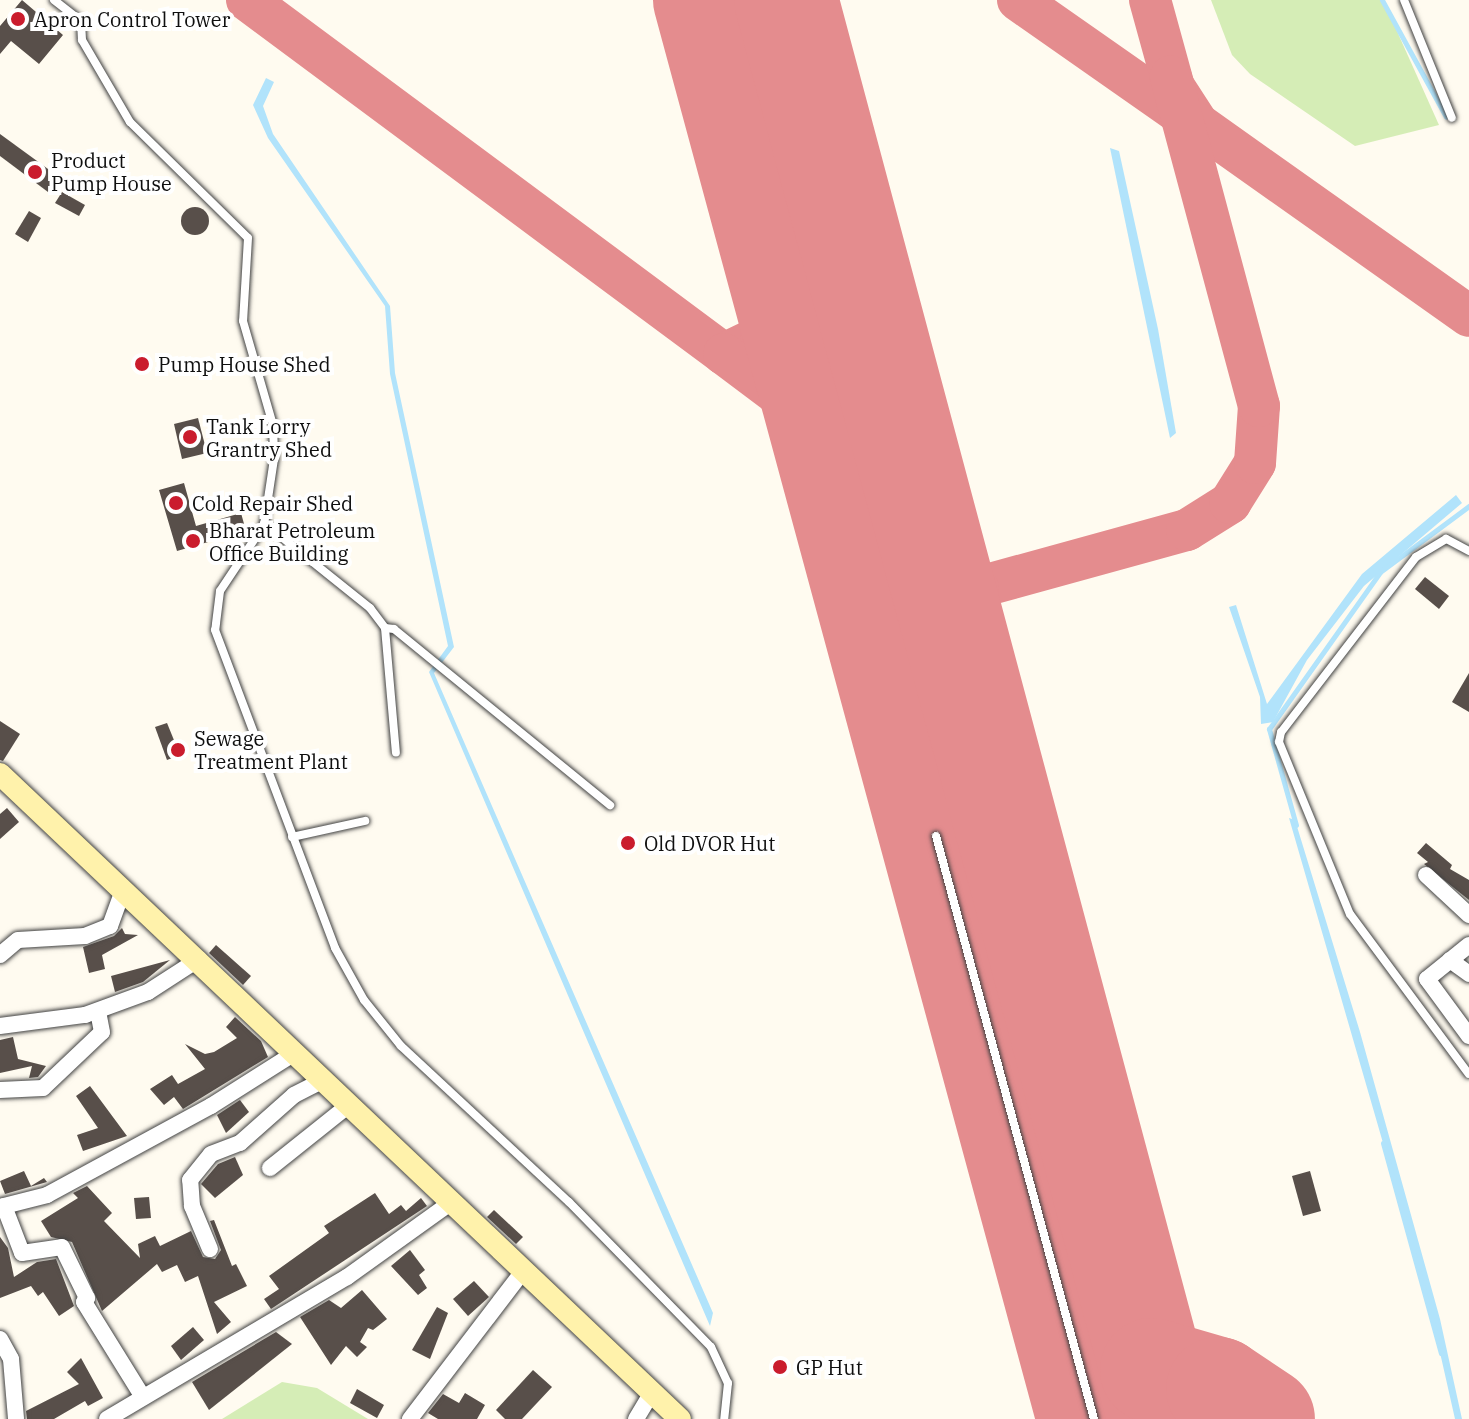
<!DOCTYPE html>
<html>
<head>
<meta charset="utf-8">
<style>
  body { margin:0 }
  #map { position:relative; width:1469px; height:1419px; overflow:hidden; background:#fffbf0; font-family:"IBM Plex Serif",serif }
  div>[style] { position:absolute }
  .green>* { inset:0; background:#d5edb6 }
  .water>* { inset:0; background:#b1e3fb }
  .stream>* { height:5px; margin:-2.5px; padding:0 2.5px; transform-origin:2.5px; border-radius:2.5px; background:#b1e3fb }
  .taxiway>* { height:42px; margin:-21px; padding:0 21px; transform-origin:21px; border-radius:21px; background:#e48c8e }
  .runway>* { height:104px; margin:-52px; padding:0 52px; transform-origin:52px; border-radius:52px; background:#e48c8e }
  .building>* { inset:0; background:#584f4a }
  .round { border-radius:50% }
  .roads { filter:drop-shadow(0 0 2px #424242) drop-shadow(0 0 2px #424242) }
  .lane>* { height:8px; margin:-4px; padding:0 4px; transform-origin:4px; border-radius:4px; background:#fff }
  .street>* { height:16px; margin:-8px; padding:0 8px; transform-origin:8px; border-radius:8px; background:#fff }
  .secondary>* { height:22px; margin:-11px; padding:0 11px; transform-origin:11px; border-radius:11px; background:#fff2ab }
  .dots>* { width:22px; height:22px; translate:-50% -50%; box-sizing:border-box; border:4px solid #fff; border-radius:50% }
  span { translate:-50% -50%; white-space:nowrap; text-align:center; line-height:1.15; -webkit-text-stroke:8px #fff; paint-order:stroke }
  .poi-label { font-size:20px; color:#0f0f0f }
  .left { translate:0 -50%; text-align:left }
</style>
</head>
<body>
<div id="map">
  <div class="green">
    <i style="clip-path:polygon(1211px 0,1383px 0,1439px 125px,1355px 146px,1250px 74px,1232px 55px)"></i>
    <i style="clip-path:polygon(282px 1382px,317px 1388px,368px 1419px,222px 1419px)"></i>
  </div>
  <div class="water">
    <i style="clip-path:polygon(266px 78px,274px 82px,263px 106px,273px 134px,390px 306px,395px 373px,454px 647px,434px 673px,713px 1313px,710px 1326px,429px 672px,448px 646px,390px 374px,385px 306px,268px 138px,253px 105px)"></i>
    <i style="clip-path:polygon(1110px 148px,1119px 151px,1158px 329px,1176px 433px,1170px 438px)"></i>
    <i style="clip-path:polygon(1456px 495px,1462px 503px,1364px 586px,1307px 660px,1273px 722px,1261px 724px,1260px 697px,1229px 607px,1236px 605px,1267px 704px,1362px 574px)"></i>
    <i style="clip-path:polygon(1289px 818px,1295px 820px,1360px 1032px,1440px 1319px,1462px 1419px,1455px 1419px,1427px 1295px)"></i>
  </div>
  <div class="stream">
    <i style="left:1382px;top:0;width:133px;rotate:61.3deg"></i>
    <i style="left:1296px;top:825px;width:100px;rotate:-105.7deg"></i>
    <i style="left:1269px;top:729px;width:192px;rotate:-54.7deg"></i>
    <i style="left:1380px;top:572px;width:111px;rotate:-36.6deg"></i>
    <i style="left:1383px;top:1143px;width:218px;rotate:74.6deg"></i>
  </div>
  <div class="taxiway">
    <i style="left:247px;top:0;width:594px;rotate:36.58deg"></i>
    <i style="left:724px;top:354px;width:41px;rotate:-25.9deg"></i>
    <i style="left:761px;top:336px;width:44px;rotate:-59.9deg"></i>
    <i style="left:783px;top:298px;width:29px;rotate:-96deg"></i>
    <i style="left:780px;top:269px;width:151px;rotate:-105deg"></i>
    <i style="left:710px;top:0;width:19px;rotate:74deg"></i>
    <i style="left:1018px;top:0;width:211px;rotate:35deg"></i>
    <i style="left:1150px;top:0;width:90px;rotate:74.6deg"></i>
    <i style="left:1174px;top:87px;width:44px;rotate:57deg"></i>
    <i style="left:1198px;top:124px;width:332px;rotate:35.3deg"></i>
    <i style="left:724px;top:354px;width:109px;rotate:36.8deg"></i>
    <i style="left:811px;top:419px;width:31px;rotate:58deg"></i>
    <i style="left:818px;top:398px;width:152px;rotate:74deg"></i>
    <i style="left:860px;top:544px;width:37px;rotate:47deg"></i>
    <i style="left:885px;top:571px;width:40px;rotate:21deg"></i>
    <i style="left:922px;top:585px;width:33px;rotate:9deg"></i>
    <i style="left:955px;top:590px;width:28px;rotate:-8deg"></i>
    <i style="left:983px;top:586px;width:212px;rotate:-15.4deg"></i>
    <i style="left:1187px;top:530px;width:51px;rotate:-32.1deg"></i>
    <i style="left:1230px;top:503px;width:47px;rotate:-58deg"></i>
    <i style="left:1255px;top:463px;width:57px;rotate:-86deg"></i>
    <i style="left:1259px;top:406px;width:341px;rotate:-105deg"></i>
    <i style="left:936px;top:836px;width:138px;rotate:-104.7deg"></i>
    <i style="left:901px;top:703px;width:27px;rotate:-92deg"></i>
    <i style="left:900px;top:676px;width:35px;rotate:-72deg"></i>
    <i style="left:911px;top:643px;width:29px;rotate:-56deg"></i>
    <i style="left:927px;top:619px;width:26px;rotate:-40deg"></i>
    <i style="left:947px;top:602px;width:34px;rotate:-24deg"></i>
  </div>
  <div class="runway">
    <i style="left:705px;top:0;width:1470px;rotate:74.86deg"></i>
    <i style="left:786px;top:0;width:1418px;rotate:75.04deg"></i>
    <i style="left:1152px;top:1370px;width:69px;rotate:16.1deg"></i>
    <i style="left:1218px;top:1389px;width:54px;rotate:33.7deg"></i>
  </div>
  <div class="building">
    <i style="clip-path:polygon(22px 0,63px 35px,39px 64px,11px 41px,0 54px,0 26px)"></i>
    <i style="clip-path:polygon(0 134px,59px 177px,48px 192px,0 156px)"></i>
    <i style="clip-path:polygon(62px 192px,85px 205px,79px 216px,55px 203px)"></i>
    <i class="round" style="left:181px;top:207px;width:28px;height:28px"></i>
    <i style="clip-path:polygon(29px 211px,41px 218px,28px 242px,15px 234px)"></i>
    <i style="clip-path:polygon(198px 418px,207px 453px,182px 459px,174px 424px)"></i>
    <i style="clip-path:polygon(184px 483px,196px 526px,241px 513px,246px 531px,177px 551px,159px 490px)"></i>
    <i style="clip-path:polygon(1425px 577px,1449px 596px,1439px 609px,1415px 589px)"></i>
    <i style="clip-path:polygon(1469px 673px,1469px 712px,1452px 702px)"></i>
    <i style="clip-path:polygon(0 721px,20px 734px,3px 761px,0 760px)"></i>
    <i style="clip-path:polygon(167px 723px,180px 755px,167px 760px,155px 727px)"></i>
    <i style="clip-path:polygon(7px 808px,19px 822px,0 839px,0 814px)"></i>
    <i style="clip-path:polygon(1426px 843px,1452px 865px,1450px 869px,1469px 880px,1469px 900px,1424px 864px,1428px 862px,1417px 853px)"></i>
    <i style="clip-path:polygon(122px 928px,125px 934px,138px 935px,102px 955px,105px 969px,89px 973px,83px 947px,114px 936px)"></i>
    <i style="clip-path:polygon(216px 945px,251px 976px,243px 985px,209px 953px)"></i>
    <i style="clip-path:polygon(170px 960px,143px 982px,115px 992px,111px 976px)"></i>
    <i style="clip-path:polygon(235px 1017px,261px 1041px,268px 1057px,183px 1109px,174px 1097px,164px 1105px,150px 1089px,172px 1075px,178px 1084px,205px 1069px,185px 1044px,205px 1054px,214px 1052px,237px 1038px,226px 1027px)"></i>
    <i style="clip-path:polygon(13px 1037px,18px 1059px,46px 1066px,38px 1077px,29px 1078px,32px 1066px,0 1073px,0 1040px)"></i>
    <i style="clip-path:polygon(90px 1086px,127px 1136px,83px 1151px,77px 1135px,98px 1128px,76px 1096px)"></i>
    <i style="clip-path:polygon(240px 1100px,249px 1112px,226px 1133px,217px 1115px)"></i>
    <i style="clip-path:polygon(235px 1157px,243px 1175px,215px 1198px,201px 1184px,218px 1164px)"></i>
    <i style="clip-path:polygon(24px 1171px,31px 1186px,44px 1178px,47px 1182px,5px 1194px,0 1181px)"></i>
    <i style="clip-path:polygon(1310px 1171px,1321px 1211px,1303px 1216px,1292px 1176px)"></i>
    <i style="clip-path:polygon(87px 1186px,112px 1213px,104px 1221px,140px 1258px,138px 1244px,155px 1236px,160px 1246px,191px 1231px,203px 1257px,215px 1259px,221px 1250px,210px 1221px,214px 1220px,232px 1266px,236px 1264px,247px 1286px,214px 1302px,231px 1322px,217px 1334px,198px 1276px,185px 1282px,177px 1265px,162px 1272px,157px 1264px,102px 1311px,72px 1242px,51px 1237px,41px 1221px,78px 1198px,73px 1193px)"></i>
    <i style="clip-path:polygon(375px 1193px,389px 1214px,401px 1205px,406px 1211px,421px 1198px,427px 1206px,271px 1309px,264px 1299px,279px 1289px,269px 1276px,329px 1233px,324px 1226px)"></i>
    <i style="clip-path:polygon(149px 1197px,151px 1218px,136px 1219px,134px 1198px)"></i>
    <i style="clip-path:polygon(494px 1210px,523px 1237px,516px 1244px,487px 1217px)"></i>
    <i style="clip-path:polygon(0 1237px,8px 1248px,14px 1277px,37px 1262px,56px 1259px,74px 1306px,59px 1316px,43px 1292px,38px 1296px,31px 1286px,0 1298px)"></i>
    <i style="clip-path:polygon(410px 1250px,425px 1270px,419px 1275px,427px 1288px,418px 1295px,391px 1266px)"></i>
    <i style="clip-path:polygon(474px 1281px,489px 1297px,468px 1316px,453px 1299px)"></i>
    <i style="clip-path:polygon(362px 1290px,387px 1319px,373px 1330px,368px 1328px,360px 1342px,367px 1347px,357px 1357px,346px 1346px,331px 1365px,300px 1317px,329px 1300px,341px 1308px)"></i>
    <i style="clip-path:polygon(437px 1307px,448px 1313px,430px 1359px,412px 1350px)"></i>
    <i style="clip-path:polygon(193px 1327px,204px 1340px,181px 1360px,171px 1346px)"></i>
    <i style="clip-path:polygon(276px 1332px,292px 1344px,209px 1410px,192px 1382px)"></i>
    <i style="clip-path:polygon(81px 1358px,103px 1398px,88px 1406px,85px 1401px,54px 1419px,27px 1419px,26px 1411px,79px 1384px,67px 1372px)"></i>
    <i style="clip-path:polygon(533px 1370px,552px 1387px,522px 1419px,505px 1419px,496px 1410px)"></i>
    <i style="clip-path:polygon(357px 1389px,384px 1405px,377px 1418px,350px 1403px)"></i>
    <i style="clip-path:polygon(465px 1393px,485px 1405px,477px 1419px,438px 1419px,428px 1413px,443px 1394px,459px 1403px)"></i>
  </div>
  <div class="roads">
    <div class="lane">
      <i style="left:54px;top:0;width:34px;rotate:38deg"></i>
      <i style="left:81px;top:21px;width:19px;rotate:87deg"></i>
      <i style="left:82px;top:40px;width:95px;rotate:59.7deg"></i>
      <i style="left:130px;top:122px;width:165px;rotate:44.5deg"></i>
      <i style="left:248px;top:238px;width:83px;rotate:93.4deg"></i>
      <i style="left:243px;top:321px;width:108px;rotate:73.9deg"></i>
      <i style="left:273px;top:425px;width:34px;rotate:88deg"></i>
      <i style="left:274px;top:459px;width:67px;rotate:98.6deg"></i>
      <i style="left:264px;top:525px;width:79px;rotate:123.7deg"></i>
      <i style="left:220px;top:591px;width:39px;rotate:97deg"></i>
      <i style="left:215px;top:630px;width:340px;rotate:69.3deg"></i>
      <i style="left:335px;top:948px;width:60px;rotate:60.9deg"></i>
      <i style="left:364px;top:1000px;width:59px;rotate:51.2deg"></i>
      <i style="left:401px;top:1046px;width:229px;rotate:42.9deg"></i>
      <i style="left:569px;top:1202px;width:203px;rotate:45.6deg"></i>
      <i style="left:711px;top:1347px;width:40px;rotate:65deg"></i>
      <i style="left:728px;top:1383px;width:36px;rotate:96deg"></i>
      <i style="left:1404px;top:0;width:127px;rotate:67.9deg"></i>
      <i style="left:264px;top:523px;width:136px;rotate:38.7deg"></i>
      <i style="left:370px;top:608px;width:25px;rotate:53deg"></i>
      <i style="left:385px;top:628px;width:125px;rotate:85deg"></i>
      <i style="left:1469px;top:551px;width:26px;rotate:-152deg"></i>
      <i style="left:1446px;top:539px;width:35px;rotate:149deg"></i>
      <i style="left:1416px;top:557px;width:221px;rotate:127.6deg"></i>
      <i style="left:1281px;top:732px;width:10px;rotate:101deg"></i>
      <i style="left:1279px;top:742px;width:186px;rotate:67.6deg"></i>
      <i style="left:1350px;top:914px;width:199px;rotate:53.4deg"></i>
      <i style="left:385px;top:628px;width:9px;rotate:6deg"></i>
      <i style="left:394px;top:629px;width:279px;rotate:39.2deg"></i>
      <i style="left:936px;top:836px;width:604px;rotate:74.84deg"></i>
      <i style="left:292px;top:837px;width:75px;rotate:-12.4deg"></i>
    </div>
    <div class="street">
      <i style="left:1426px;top:875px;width:59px;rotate:42.9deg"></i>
      <i style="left:1469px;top:945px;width:54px;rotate:141deg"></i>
      <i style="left:1427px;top:979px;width:71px;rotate:53.6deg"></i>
      <i style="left:0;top:955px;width:23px;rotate:-40deg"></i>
      <i style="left:18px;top:940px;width:67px;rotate:-3.4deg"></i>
      <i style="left:85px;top:936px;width:27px;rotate:-22deg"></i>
      <i style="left:110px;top:926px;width:37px;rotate:-70deg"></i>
      <i style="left:1450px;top:960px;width:24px;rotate:36deg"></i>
      <i style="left:0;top:1026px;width:86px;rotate:-7.4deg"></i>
      <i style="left:85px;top:1015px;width:67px;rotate:-20.1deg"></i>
      <i style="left:148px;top:992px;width:61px;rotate:-32.9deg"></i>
      <i style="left:0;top:1090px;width:43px;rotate:-2.7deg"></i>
      <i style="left:43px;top:1088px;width:81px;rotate:-43.5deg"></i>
      <i style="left:102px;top:1032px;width:21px;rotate:-101deg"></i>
      <i style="left:270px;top:1168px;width:101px;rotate:-38.6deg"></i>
      <i style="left:4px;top:1206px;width:50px;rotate:69deg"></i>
      <i style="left:22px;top:1253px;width:40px;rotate:-8.5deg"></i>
      <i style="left:62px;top:1247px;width:57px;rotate:63.9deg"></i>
      <i style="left:87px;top:1298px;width:5px;rotate:127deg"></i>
      <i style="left:84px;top:1302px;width:112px;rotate:58.2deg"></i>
      <i style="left:0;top:1207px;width:49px;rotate:-14.3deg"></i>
      <i style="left:47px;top:1195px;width:187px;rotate:-28.5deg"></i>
      <i style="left:211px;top:1106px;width:101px;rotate:-32.4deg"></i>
      <i style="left:210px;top:1249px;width:47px;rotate:-112.7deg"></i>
      <i style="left:192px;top:1206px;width:26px;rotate:-94deg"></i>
      <i style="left:190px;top:1180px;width:33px;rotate:-51deg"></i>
      <i style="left:211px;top:1154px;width:31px;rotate:-21deg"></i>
      <i style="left:240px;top:1143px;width:72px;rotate:-41.6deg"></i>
      <i style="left:294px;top:1095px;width:34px;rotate:-27deg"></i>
      <i style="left:0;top:1339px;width:23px;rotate:61deg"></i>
      <i style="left:11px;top:1359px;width:60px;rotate:85.2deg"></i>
      <i style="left:107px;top:1419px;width:279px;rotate:-30.6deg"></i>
      <i style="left:347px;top:1277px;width:125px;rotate:-35.6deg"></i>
      <i style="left:410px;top:1419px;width:186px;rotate:-52.6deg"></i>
      <i style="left:636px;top:1419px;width:33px;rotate:-59deg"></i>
    </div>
    <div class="secondary">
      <i style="left:0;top:774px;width:937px;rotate:43.49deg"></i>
    </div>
  </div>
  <div class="dots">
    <i style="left:18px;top:19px;background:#ca1c2d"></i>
    <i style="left:35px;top:172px;background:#ca1c2d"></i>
    <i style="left:142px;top:364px;background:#ca1c2d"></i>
    <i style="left:190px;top:437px;background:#ca1c2d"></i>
    <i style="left:176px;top:503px;background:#ca1c2d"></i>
    <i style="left:193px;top:541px;background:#ca1c2d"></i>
    <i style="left:178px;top:750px;background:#ca1c2d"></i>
    <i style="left:628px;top:843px;background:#ca1c2d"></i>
    <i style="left:780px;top:1367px;background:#ca1c2d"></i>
  </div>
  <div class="poi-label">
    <span class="left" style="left:34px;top:19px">Apron Control Tower</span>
    <span class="left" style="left:51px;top:172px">Product<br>Pump House</span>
    <span class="left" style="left:158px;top:364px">Pump House Shed</span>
    <span class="left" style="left:206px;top:438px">Tank Lorry<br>Grantry Shed</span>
    <span class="left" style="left:192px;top:503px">Cold Repair Shed</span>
    <span class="left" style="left:209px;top:542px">Bharat Petroleum<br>Office Building</span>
    <span class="left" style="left:194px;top:750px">Sewage<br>Treatment Plant</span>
    <span class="left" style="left:644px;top:843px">Old DVOR Hut</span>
    <span class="left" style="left:796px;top:1367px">GP Hut</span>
  </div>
</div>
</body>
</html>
